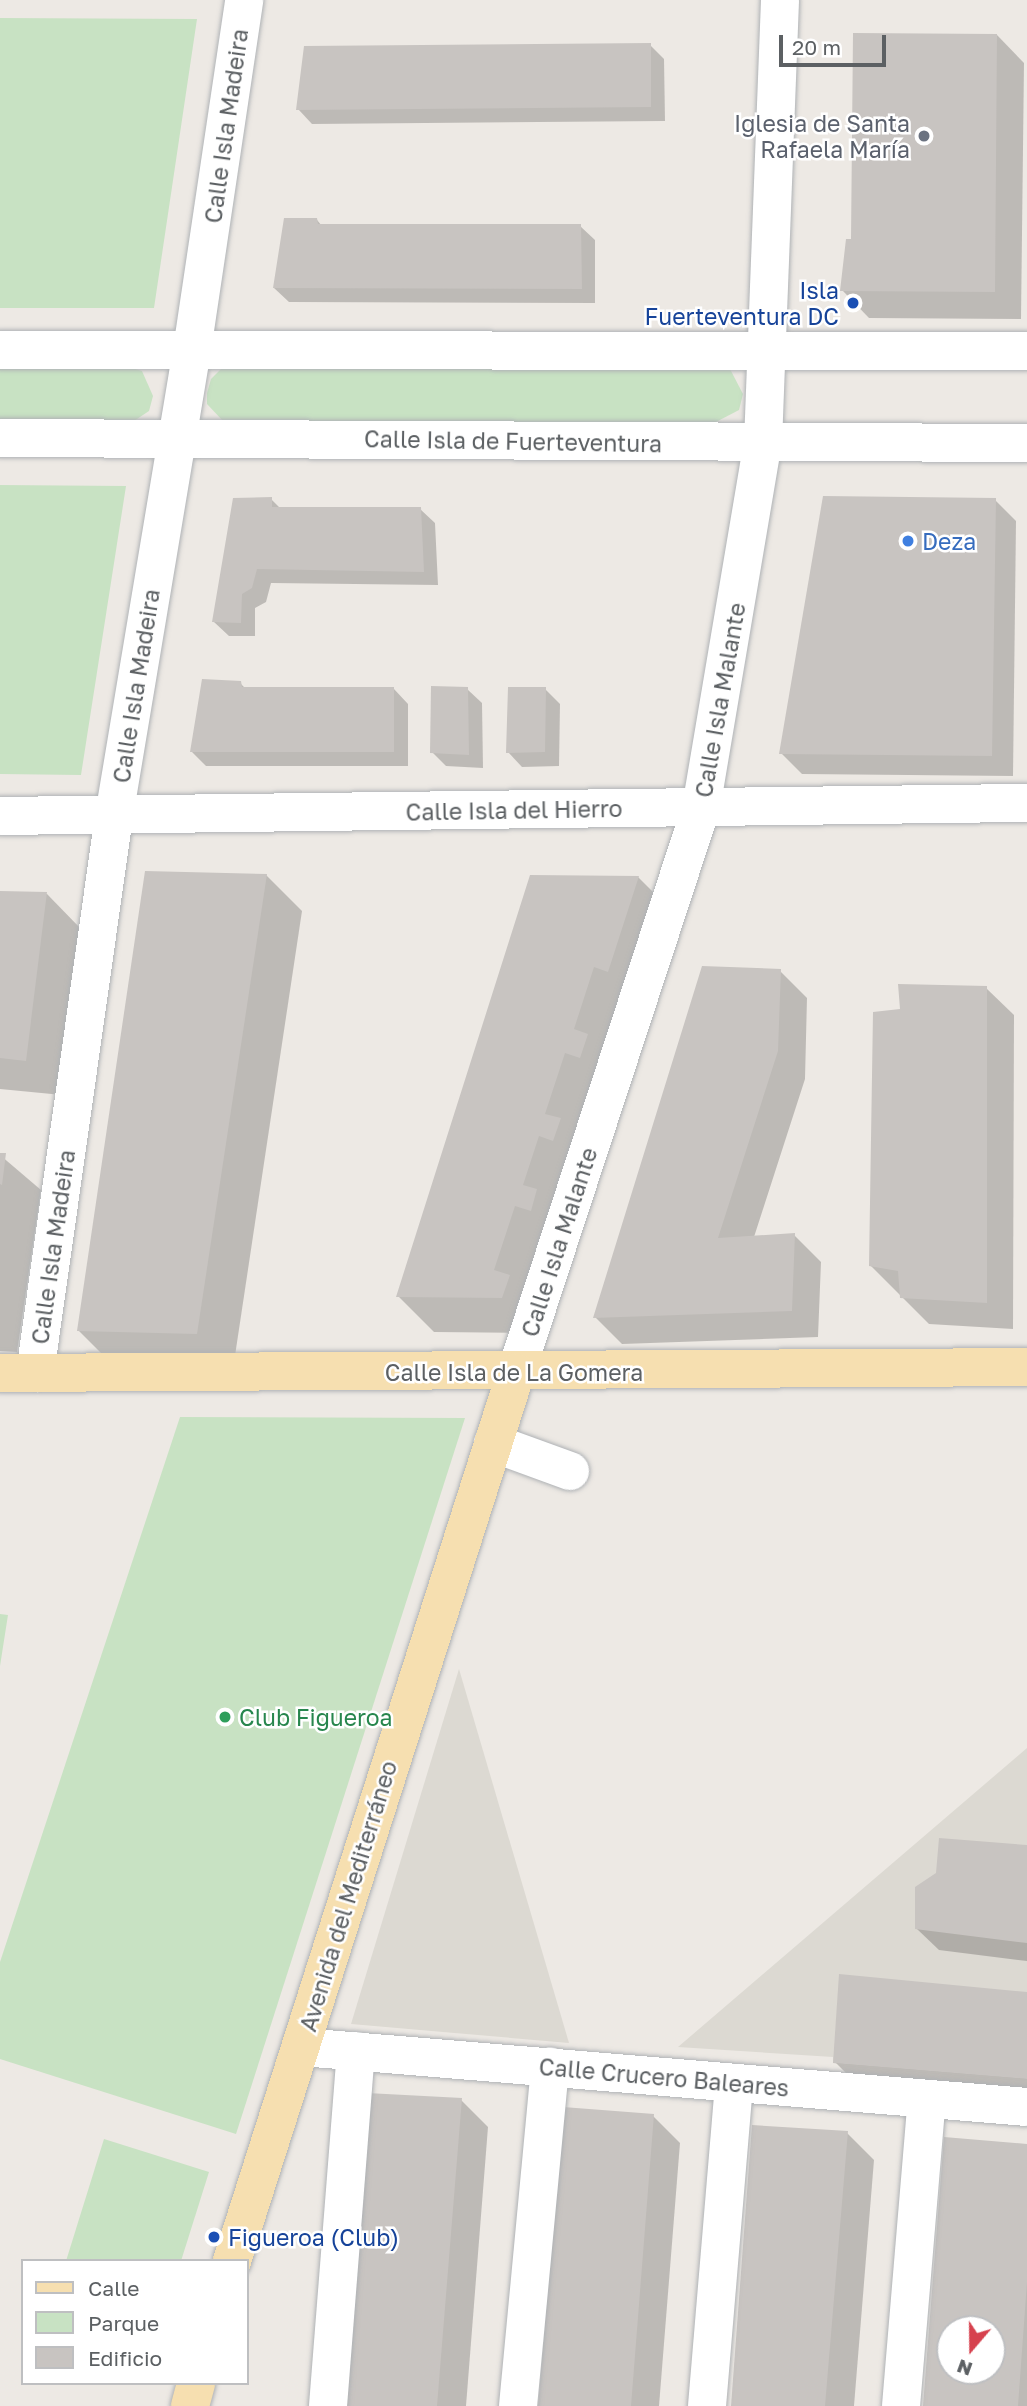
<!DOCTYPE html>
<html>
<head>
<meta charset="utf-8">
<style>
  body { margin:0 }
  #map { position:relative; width:1027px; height:2406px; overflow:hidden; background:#ede9e4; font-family:"Golos Text",sans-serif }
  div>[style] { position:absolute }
  .education>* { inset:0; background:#dcd9d2 }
  .green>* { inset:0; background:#c8e2c3 }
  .shadow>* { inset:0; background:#0003 }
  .building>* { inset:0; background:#c8c4c1 }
  .roads { filter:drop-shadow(0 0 2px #afb2b5) drop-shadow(0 0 2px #afb2b5) }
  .minor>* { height:38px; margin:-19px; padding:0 19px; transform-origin:19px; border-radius:19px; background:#fff }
  .major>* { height:38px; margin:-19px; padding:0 19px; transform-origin:19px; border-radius:19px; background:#f6dfb0 }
  .dots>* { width:19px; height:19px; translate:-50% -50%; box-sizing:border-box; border:4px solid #fff; border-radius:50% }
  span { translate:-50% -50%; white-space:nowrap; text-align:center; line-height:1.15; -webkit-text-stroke:5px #fff; paint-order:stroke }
  .worship-label { font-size:23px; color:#5b616d }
  .right { translate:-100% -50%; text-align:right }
  .street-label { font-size:23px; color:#5c6063 }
  .transit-label { font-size:23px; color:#164399 }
  .left { translate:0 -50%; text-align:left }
  .shop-label { font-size:23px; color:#366cbe }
  .leisure-label { font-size:23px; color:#27864d }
  .legend { position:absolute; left:21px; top:2259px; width:228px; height:126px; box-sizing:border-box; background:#fff; border:2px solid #bebfc1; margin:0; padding:9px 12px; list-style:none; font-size:21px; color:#5c6063 }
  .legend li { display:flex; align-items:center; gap:14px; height:35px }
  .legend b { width:35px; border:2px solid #bebfc1 }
  .north { position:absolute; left:936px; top:2315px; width:70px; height:70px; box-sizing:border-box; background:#fff; border:2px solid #bebfc1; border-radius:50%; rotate:200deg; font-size:19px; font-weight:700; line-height:28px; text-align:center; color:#5c6063 }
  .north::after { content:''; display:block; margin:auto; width:24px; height:32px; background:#d6414e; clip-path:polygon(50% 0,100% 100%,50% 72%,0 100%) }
  .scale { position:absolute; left:779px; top:35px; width:107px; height:32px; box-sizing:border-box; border:4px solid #5c6063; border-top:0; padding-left:9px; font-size:21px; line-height:24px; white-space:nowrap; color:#5c6063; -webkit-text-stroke:5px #fff; paint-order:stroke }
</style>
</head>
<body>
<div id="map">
  <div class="education">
    <i style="clip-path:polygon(459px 1669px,569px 2043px,351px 2024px)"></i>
    <i style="clip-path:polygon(1027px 1748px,1027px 2079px,833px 2063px,833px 2057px,678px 2047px)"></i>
  </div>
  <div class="green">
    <i style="clip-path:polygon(0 18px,197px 19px,154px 308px,0 308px)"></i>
    <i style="clip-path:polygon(126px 366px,142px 371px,153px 396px,149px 411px,134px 421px,0 424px,0 367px)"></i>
    <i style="clip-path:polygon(222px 368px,730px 369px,743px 394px,739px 410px,714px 423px,223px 421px,207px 404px,207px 393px,211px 379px)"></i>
    <i style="clip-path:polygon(0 485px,126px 486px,81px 775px,0 774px)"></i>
    <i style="clip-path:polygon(180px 1417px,465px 1418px,236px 2134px,0 2059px,0 1962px)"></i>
    <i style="clip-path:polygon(0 1614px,8px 1615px,0 1666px)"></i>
    <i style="clip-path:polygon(104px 2139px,209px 2172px,181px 2261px,66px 2261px)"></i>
  </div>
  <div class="shadow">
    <i style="clip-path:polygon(997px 35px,1024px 63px,1021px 319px,869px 318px,842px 290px,852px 241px)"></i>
    <i style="clip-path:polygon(650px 45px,664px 59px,665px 121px,312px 124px,298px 109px)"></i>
    <i style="clip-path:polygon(317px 220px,322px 226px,580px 226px,595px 240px,595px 303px,289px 302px,274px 288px)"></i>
    <i style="clip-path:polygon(271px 499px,281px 509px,420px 509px,435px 523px,438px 585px,271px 583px,266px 602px,255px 608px,255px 636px,229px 636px,214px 622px)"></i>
    <i style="clip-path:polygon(995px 500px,1016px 521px,1013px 776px,802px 774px,781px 753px)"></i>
    <i style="clip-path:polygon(240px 683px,246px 689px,394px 689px,408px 704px,408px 766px,206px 766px,192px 752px)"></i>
    <i style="clip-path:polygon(467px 689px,482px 703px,483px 768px,446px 766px,432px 752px)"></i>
    <i style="clip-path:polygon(545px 689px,560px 704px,559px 766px,522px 767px,508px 752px)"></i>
    <i style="clip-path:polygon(266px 875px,302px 911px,233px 1369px,114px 1366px,78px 1330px)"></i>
    <i style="clip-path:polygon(638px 877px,674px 913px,538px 1333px,434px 1332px,398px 1296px)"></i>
    <i style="clip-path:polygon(0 893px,47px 894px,82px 930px,62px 1095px,0 1089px)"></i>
    <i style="clip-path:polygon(780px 971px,807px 998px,805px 1079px,754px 1237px,794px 1235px,821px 1262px,818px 1337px,622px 1344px,595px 1317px)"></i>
    <i style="clip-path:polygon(986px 988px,1014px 1015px,1013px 1329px,929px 1324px,870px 1265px,902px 1010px)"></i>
    <i style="clip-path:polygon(0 1155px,41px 1190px,17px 1352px,0 1351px)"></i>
    <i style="clip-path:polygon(1027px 1847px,1027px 1961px,939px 1950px,917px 1929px)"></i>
    <i style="clip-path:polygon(1027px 1994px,1027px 2097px,856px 2083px,835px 2062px)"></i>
    <i style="clip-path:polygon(461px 2100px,488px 2127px,466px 2406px,344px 2406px)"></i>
    <i style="clip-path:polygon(653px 2116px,680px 2143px,659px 2406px,539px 2406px)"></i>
    <i style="clip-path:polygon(847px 2133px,874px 2160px,854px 2406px,733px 2406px)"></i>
    <i style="clip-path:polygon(evenodd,946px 2139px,1027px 2146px,1027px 2406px,924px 2406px,946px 2139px,950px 2329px,992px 2329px,992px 2371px,950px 2371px,950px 2329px)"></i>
  </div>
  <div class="building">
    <i style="clip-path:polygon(853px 33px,997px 34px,995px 292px,840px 291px,846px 239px,851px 239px)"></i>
    <i style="clip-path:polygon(651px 43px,651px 107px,296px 110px,304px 46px)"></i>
    <i style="clip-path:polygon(284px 218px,317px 218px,318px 224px,581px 224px,582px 289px,273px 288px)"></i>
    <i style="clip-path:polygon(823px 496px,996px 498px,992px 756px,779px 754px)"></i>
    <i style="clip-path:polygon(272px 497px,272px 507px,421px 507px,424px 572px,257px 569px,252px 588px,242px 594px,241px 623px,212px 622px,233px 498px)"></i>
    <i style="clip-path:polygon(202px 679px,241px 681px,242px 687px,394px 687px,394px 752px,190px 752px)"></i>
    <i style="clip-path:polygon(431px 686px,468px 687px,469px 755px,430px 753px)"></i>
    <i style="clip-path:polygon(508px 687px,546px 687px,545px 752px,506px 753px)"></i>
    <i style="clip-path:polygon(145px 871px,267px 874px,197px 1334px,77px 1331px)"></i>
    <i style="clip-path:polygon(530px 875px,639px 876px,608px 972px,594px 967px,574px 1029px,588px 1034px,580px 1058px,565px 1053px,545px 1114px,561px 1118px,553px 1141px,539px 1136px,523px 1185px,537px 1189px,531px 1211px,515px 1206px,494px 1270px,510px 1275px,502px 1298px,396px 1297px)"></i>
    <i style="clip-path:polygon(0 891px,47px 892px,26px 1061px,0 1058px)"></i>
    <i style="clip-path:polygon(702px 966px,781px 969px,778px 1051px,718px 1238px,795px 1233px,792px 1311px,593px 1318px)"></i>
    <i style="clip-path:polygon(898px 984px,987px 986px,987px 1303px,900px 1298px,898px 1271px,869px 1266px,873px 1012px,900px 1009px)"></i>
    <i style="clip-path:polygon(0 1153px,6px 1153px,2px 1185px,0 1184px)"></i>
    <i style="clip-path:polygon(939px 1838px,1027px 1845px,1027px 1943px,915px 1929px,915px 1887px,936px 1873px)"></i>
    <i style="clip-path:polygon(839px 1974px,1027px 1992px,1027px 2079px,833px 2063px)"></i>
    <i style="clip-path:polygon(367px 2093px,462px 2098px,437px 2406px,342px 2406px)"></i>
    <i style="clip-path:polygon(563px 2107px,654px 2114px,631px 2406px,538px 2406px)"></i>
    <i style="clip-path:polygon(752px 2125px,848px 2131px,825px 2406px,731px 2406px)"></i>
    <i style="clip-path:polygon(evenodd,944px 2137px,1027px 2144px,1027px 2282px,1018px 2406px,923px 2406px,944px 2137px,950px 2329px,992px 2329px,992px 2371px,950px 2371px,950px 2329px)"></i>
  </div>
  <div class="roads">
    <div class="minor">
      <i style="left:0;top:350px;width:1027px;rotate:0.06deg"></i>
      <i style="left:0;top:438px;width:1027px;rotate:0.28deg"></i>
      <i style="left:0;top:816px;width:1027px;rotate:-0.73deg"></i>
      <i style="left:516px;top:1372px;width:594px;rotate:-71.84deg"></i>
      <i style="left:701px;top:808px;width:370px;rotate:-80.4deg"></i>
      <i style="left:763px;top:443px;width:443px;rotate:-87.8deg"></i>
      <i style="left:35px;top:1373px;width:563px;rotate:-81.93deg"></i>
      <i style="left:114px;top:816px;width:472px;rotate:-80.5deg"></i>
      <i style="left:192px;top:350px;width:354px;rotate:-81.5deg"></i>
      <i style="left:493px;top:1443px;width:82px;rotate:20deg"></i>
      <i style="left:302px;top:2047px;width:727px;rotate:4.73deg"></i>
      <i style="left:328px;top:2406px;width:356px;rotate:-85.5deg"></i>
      <i style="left:518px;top:2406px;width:341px;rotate:-84.6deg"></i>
      <i style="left:707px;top:2406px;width:324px;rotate:-85.2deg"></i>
      <i style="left:901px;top:2406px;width:308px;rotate:-85.2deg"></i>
    </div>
    <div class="major">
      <i style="left:0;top:1373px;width:1027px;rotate:-0.33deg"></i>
      <i style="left:232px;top:2261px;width:933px;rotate:-72.28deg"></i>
      <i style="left:190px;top:2406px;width:24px;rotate:-75deg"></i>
    </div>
  </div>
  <div class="dots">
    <i style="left:924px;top:136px;background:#6b7280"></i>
    <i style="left:853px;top:303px;background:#1a4fb4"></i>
    <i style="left:908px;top:541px;background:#3f7fe0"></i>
    <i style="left:225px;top:1717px;background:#2e9e5b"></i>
    <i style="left:214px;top:2237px;background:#1a4fb4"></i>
  </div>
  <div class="worship-label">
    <span class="right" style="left:910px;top:136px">Iglesia de Santa<br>Rafaela María</span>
  </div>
  <div class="street-label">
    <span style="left:226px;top:126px;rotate:-82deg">Calle Isla Madeira</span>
    <span style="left:513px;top:441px;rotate:1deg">Calle Isla de Fuerteventura</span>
    <span style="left:136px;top:686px;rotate:-81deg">Calle Isla Madeira</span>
    <span style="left:720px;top:700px;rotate:-80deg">Calle Isla Malante</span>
    <span style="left:514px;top:810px;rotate:-1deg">Calle Isla del Hierro</span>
    <span style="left:559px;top:1242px;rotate:-72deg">Calle Isla Malante</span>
    <span style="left:53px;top:1247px;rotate:-82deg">Calle Isla Madeira</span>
    <span style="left:514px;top:1372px">Calle Isla de La Gomera</span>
    <span style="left:348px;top:1896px;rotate:-73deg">Avenida del Mediterráneo</span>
    <span style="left:664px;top:2077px;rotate:5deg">Calle Crucero Baleares</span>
  </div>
  <div class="transit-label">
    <span class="right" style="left:839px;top:303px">Isla<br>Fuerteventura DC</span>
    <span class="left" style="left:228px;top:2237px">Figueroa (Club)</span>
  </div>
  <div class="shop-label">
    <span class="left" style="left:922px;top:541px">Deza</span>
  </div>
  <div class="leisure-label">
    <span class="left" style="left:239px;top:1717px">Club Figueroa</span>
  </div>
  <ul class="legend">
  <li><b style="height:9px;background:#f6dfb0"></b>Calle</li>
  <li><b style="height:19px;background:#c8e2c3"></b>Parque</li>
  <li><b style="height:19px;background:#c8c4c1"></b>Edificio</li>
  </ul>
  <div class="north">N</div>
  <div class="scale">20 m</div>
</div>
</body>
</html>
